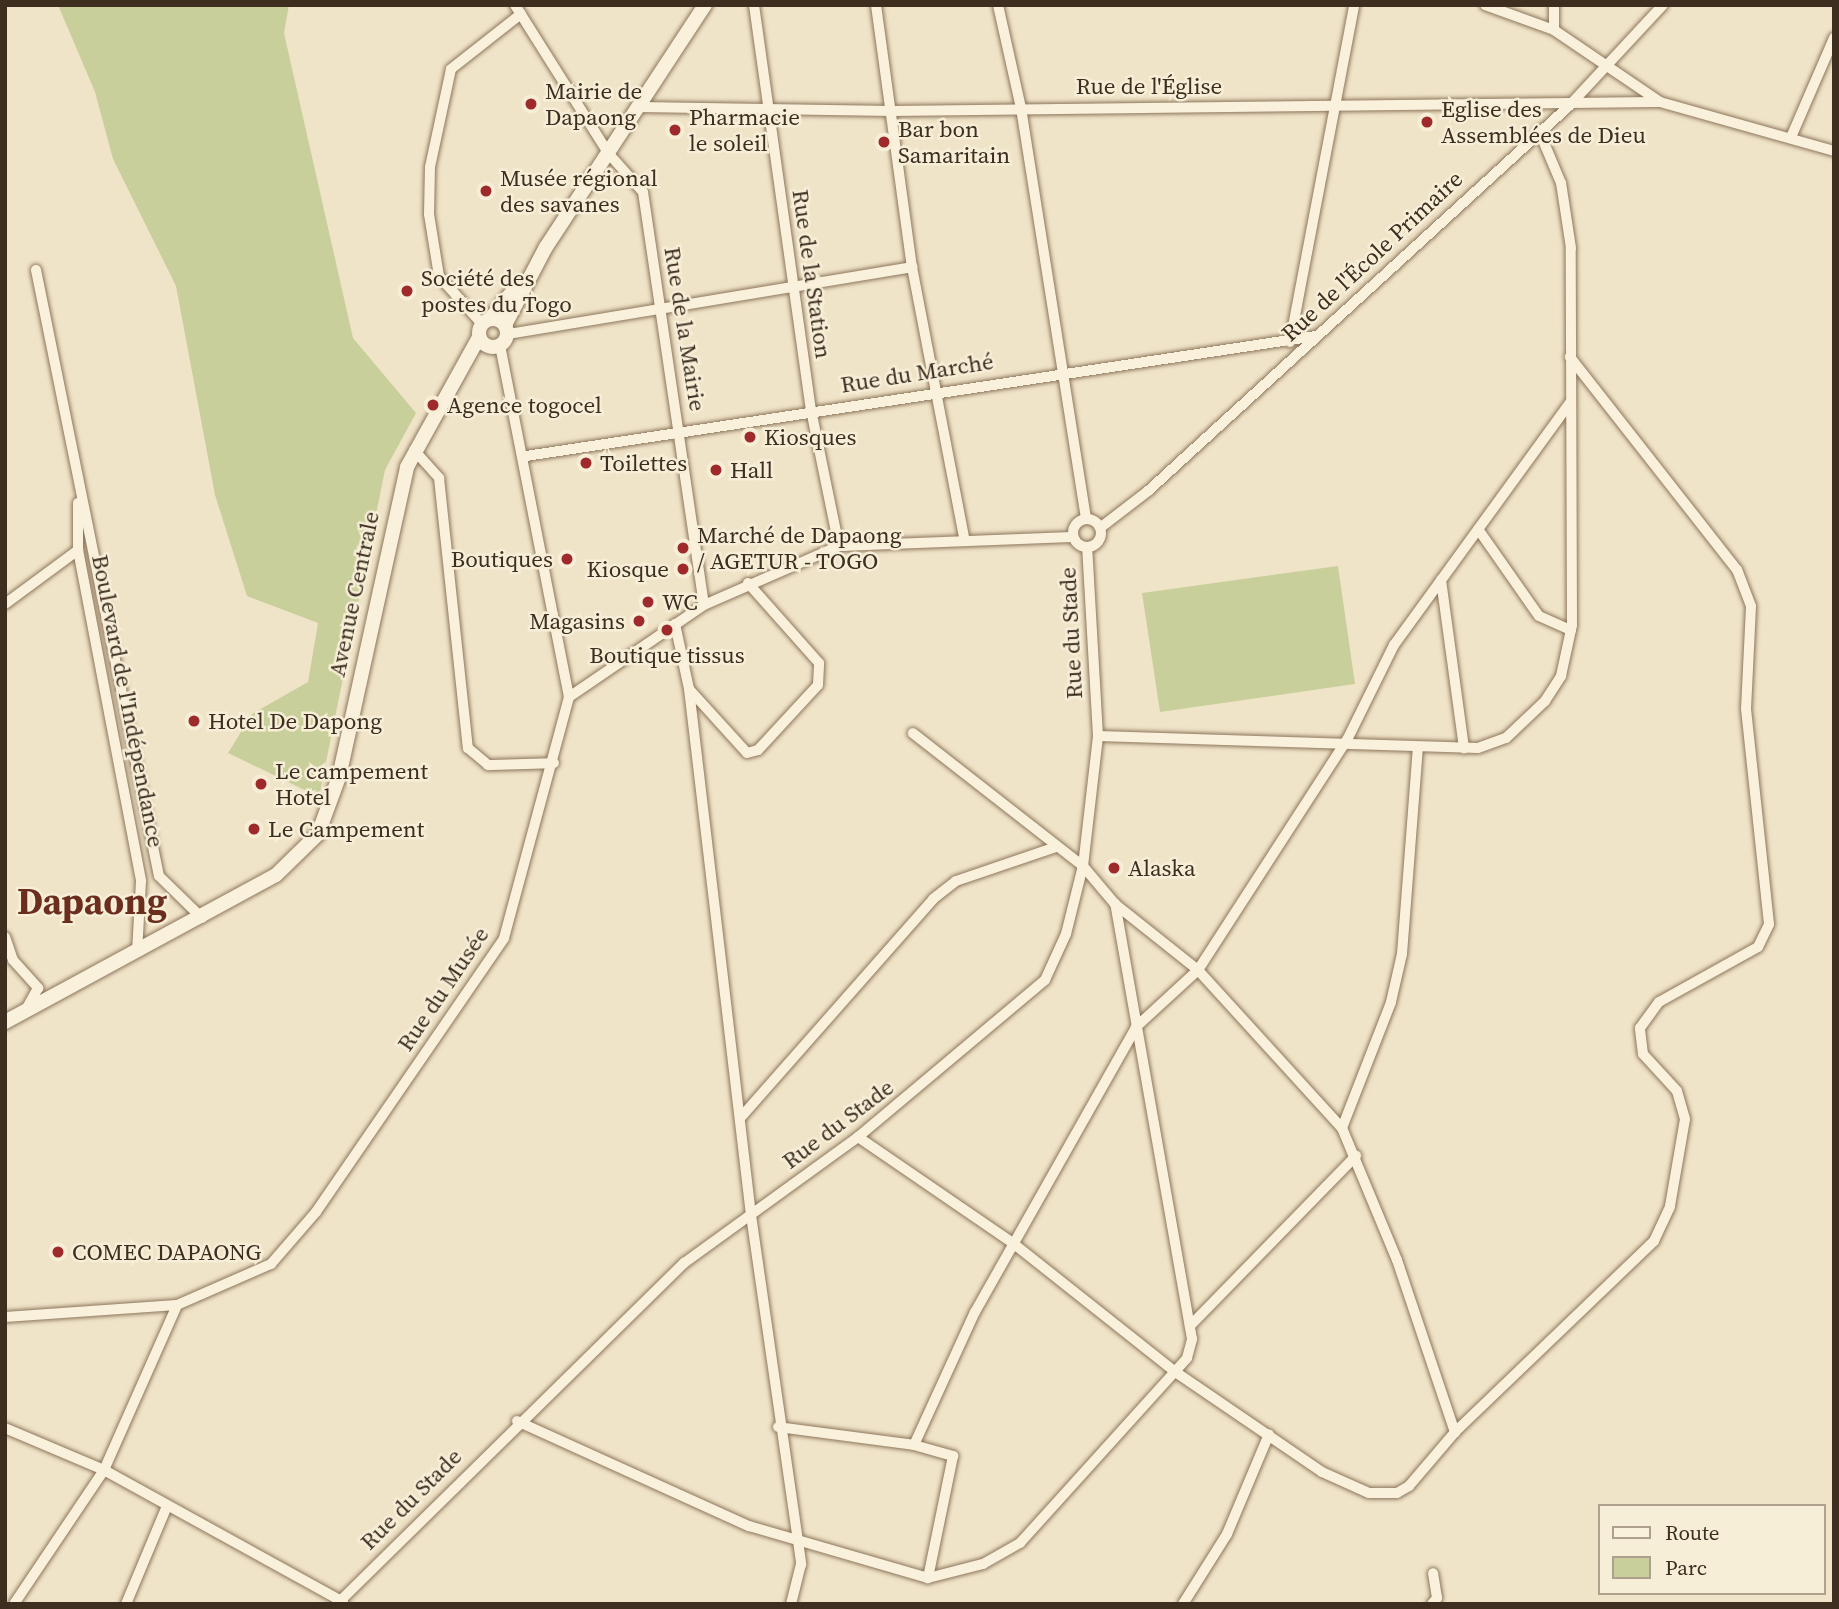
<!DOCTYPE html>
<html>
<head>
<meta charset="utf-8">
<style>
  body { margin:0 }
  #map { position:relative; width:1839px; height:1609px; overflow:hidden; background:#f0e4c8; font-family:"Source Serif 4",serif }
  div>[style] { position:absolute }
  .green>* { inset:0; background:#c9cf9b }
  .roads { filter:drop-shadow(0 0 2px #8d765c) drop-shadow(0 0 2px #8d765c) }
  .street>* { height:10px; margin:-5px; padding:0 5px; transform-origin:5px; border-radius:5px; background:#faf1dc }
  .street>.ring { margin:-5px; padding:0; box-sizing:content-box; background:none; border:10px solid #faf1dc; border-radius:50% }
  .secondary>* { height:14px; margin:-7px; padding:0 7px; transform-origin:7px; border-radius:7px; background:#faf1dc }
  .secondary>.ring { margin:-7px; padding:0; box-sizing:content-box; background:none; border:14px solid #faf1dc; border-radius:50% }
  .dots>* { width:19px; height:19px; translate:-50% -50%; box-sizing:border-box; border:4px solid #f7eed8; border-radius:50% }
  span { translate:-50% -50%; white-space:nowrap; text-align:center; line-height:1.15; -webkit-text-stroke:5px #f7eed8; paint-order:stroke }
  .street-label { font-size:23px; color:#3d2e20 }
  .poi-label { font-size:23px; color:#3d2e20 }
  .left { translate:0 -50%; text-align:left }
  .right { translate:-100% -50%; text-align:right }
  .town-label { font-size:37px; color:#6b2e1e; font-weight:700 }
  .frame { position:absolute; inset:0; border:7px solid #3d2e20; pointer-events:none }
  .legend { position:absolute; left:1598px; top:1504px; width:228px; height:91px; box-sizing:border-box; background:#f7eed8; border:2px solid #ada18e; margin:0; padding:9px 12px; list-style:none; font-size:21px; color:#3d2e20 }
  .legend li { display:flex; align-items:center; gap:14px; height:35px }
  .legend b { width:35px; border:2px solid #ada18e }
</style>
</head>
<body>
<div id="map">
  <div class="green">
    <i style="clip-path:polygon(58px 5px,289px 5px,284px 33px,353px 338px,416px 413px,385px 470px,319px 797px,228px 753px,252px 714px,308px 682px,318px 623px,247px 596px,215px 495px,176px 286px,113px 159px,95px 92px)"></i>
    <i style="clip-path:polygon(1338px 566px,1355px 684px,1160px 712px,1142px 593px)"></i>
  </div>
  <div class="roads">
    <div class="street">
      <i style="left:515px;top:5px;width:176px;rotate:57.8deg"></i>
      <i style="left:609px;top:154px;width:51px;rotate:48.2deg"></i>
      <i style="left:643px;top:192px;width:417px;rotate:81.6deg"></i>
      <i style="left:754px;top:5px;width:409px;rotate:82deg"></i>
      <i style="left:811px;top:410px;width:139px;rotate:78.4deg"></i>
      <i style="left:876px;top:5px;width:264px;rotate:82.2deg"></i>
      <i style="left:912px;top:267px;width:275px;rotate:79.1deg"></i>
      <i style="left:998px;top:5px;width:106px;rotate:77.4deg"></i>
      <i style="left:1021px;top:108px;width:416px;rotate:81deg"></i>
      <i style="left:1485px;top:5px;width:73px;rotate:19.9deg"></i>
      <i style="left:1554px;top:30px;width:128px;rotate:34.2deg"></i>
      <i style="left:1660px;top:102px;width:181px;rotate:15.7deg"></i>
      <i style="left:1554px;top:5px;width:25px;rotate:90deg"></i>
      <i style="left:639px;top:107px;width:253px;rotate:0.9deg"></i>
      <i style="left:892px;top:111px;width:768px;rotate:-0.67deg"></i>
      <i style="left:1792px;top:135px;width:106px;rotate:-66.6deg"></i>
      <i style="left:36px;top:270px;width:618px;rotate:78.53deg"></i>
      <i style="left:159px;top:876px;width:60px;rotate:44.3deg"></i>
      <i style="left:482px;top:324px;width:64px;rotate:-131.9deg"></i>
      <i style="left:439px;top:276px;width:63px;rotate:-99.2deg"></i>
      <i style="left:429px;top:214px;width:47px;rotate:-88.8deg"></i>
      <i style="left:430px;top:167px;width:100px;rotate:-77.9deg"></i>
      <i style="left:451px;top:69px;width:89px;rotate:-38.2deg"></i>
      <i style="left:508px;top:334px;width:410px;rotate:-9.4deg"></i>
      <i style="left:1290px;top:342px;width:343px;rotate:-79.2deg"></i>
      <i style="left:414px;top:450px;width:38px;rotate:48deg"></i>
      <i style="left:439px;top:478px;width:272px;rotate:83.9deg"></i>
      <i style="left:468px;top:748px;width:26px;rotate:40deg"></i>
      <i style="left:488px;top:765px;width:66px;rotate:-1.7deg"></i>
      <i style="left:526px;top:456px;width:799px;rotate:-8.64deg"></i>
      <i style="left:78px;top:503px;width:47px;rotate:90deg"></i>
      <i style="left:78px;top:550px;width:337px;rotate:79.2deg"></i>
      <i style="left:141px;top:881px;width:71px;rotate:93.2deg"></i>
      <i class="ring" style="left:1073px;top:519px;width:18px;height:18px"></i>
      <i style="left:1100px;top:528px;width:61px;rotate:-37.6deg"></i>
      <i style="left:1148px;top:491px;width:570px;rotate:-42.44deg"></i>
      <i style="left:1569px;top:106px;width:138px;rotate:-47.1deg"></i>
      <i style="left:1478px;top:529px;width:106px;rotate:55deg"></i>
      <i style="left:1539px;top:616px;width:35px;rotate:24deg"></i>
      <i style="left:1441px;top:580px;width:170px;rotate:82.2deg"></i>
      <i style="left:5px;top:604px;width:91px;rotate:-36.5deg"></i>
      <i style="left:675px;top:624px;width:66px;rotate:77.8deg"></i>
      <i style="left:689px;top:689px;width:530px;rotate:83.28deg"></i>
      <i style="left:751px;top:1215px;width:353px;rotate:81.8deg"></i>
      <i style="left:801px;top:1564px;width:41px;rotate:104deg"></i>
      <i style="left:689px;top:689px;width:86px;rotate:47.8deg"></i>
      <i style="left:747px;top:753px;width:11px;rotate:-15deg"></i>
      <i style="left:758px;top:750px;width:88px;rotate:-47.3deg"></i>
      <i style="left:818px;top:685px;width:22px;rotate:-87deg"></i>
      <i style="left:819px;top:663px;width:107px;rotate:-131.6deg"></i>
      <i style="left:569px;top:697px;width:163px;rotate:-34.3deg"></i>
      <i style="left:704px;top:605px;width:147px;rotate:-23.6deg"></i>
      <i style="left:839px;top:546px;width:234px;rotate:-2.2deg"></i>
      <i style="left:1098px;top:736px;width:380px;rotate:1.8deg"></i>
      <i style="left:1478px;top:748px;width:30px;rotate:-20deg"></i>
      <i style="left:1506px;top:738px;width:54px;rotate:-43.5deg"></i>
      <i style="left:1545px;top:701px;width:30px;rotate:-57deg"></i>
      <i style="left:1561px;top:676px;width:52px;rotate:-77.8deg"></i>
      <i style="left:1572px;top:625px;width:377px;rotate:-90.2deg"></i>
      <i style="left:1571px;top:248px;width:66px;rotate:-98.7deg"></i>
      <i style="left:1561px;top:183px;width:56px;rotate:-112.9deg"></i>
      <i style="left:1115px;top:904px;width:106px;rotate:38.5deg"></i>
      <i style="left:1198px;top:970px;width:214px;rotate:47.7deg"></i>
      <i style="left:1342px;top:1128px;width:143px;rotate:67.4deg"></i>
      <i style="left:1397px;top:1260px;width:182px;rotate:71.4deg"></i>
      <i style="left:5px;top:937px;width:24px;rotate:71deg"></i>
      <i style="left:13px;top:960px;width:38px;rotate:48deg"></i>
      <i style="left:38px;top:988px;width:26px;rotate:119deg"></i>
      <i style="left:742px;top:1116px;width:289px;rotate:-48.6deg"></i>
      <i style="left:933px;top:899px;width:29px;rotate:-38deg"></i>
      <i style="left:956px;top:881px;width:106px;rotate:-18.8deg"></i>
      <i style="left:1342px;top:1128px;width:135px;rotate:-68.7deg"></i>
      <i style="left:1391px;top:1002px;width:49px;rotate:-77.1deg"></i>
      <i style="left:1402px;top:954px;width:207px;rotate:-85.6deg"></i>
      <i style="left:858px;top:1137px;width:189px;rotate:34.4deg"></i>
      <i style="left:1014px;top:1244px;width:204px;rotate:38.4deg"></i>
      <i style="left:1174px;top:1371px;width:179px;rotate:34.3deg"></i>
      <i style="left:1322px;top:1472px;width:51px;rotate:24.1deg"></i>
      <i style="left:1369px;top:1493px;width:28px"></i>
      <i style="left:1397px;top:1493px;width:14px;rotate:-30deg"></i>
      <i style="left:1409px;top:1486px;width:71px;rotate:-49.6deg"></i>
      <i style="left:1455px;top:1432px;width:276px;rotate:-43.8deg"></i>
      <i style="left:1654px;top:1241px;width:38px;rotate:-65deg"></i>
      <i style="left:1670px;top:1206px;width:88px;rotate:-80.2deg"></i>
      <i style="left:1685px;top:1119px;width:29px;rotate:-106deg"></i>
      <i style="left:1677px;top:1091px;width:50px;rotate:-132.6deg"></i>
      <i style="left:1643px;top:1054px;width:26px;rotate:-97deg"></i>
      <i style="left:1640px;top:1028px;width:32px;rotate:-54deg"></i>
      <i style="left:1659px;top:1002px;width:113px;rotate:-29.1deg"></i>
      <i style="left:1758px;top:947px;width:25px;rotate:-64deg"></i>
      <i style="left:1769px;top:924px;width:216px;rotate:-96.1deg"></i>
      <i style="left:1746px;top:709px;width:103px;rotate:-87.2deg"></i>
      <i style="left:1751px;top:606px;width:39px;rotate:-111deg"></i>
      <i style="left:1737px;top:570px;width:271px;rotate:-128.1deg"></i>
      <i style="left:5px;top:1317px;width:172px;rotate:-4deg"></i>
      <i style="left:177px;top:1305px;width:103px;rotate:-23.6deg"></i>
      <i style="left:271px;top:1264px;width:69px;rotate:-49.1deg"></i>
      <i style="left:316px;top:1212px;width:332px;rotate:-55.5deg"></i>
      <i style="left:504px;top:938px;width:250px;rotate:-74.9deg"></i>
      <i style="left:569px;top:697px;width:358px;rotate:-101.1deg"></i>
      <i style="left:1190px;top:1326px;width:238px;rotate:-45.7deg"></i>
      <i style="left:517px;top:1421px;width:255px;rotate:24.4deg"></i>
      <i style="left:749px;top:1526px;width:186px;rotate:16.2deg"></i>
      <i style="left:928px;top:1578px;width:57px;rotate:-14.3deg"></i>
      <i style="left:983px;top:1564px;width:43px;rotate:-29.6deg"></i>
      <i style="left:1020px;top:1543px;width:249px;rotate:-47.9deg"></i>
      <i style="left:1187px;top:1358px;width:20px;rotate:-75deg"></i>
      <i style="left:1192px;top:1339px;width:442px;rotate:-100deg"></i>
      <i style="left:1115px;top:904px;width:50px;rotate:-130.1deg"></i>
      <i style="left:1083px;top:866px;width:216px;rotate:-142deg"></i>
      <i style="left:778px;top:1427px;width:137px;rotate:7.5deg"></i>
      <i style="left:914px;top:1445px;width:146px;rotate:-65.4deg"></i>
      <i style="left:975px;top:1312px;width:327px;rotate:-60.5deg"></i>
      <i style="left:1136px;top:1027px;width:84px;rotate:-42.6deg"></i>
      <i style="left:1198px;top:970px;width:274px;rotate:-57.1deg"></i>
      <i style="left:1347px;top:740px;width:106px;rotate:-63.7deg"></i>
      <i style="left:1394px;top:645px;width:299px;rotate:-54deg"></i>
      <i style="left:5px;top:1428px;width:108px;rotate:23deg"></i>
      <i style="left:104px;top:1470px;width:273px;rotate:28.9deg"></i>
      <i style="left:914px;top:1445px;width:41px;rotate:15.8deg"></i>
      <i style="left:953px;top:1456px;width:125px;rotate:101.6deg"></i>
      <i style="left:14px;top:1604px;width:161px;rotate:-56.1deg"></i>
      <i style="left:104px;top:1470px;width:180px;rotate:-66.1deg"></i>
      <i style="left:126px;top:1604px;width:106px;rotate:-67.3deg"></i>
      <i style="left:337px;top:1604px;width:487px;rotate:-44.5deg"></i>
      <i style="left:684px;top:1263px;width:215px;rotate:-35.9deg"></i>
      <i style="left:858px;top:1137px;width:244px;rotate:-40deg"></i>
      <i style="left:1045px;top:980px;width:51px;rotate:-65.5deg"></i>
      <i style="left:1066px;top:934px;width:70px;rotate:-76deg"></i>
      <i style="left:1083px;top:866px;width:131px;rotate:-83.4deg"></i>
      <i style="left:1098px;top:736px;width:189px;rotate:-93.3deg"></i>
      <i style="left:1183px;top:1604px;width:83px;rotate:-57.8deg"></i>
      <i style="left:1227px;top:1534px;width:108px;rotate:-67.2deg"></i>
      <i style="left:1432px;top:1604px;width:8px;rotate:-50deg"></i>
      <i style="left:1437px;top:1598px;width:25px;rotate:-99deg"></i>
    </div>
    <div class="secondary">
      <i class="ring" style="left:479px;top:319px;width:14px;height:14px"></i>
      <i style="left:490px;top:319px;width:44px;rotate:-50.5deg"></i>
      <i style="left:505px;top:325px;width:88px;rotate:-62.3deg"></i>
      <i style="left:546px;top:247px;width:290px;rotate:-56.7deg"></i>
      <i style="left:5px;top:1022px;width:308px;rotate:-28.5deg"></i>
      <i style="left:276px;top:875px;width:59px;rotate:-44.3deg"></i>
      <i style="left:318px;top:834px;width:61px;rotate:-69.8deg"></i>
      <i style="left:339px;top:777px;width:317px;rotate:-77.6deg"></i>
      <i style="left:407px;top:467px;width:149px;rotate:-61deg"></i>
    </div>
  </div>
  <div class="dots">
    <i style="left:531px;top:104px;background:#9e2a2b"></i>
    <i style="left:1427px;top:122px;background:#9e2a2b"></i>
    <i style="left:675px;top:130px;background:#9e2a2b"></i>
    <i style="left:884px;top:142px;background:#9e2a2b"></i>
    <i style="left:486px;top:191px;background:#9e2a2b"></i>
    <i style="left:407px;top:291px;background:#9e2a2b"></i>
    <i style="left:433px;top:405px;background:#9e2a2b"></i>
    <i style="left:750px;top:437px;background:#9e2a2b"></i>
    <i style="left:586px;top:463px;background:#9e2a2b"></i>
    <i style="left:716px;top:470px;background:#9e2a2b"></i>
    <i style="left:683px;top:548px;background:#9e2a2b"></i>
    <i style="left:567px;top:559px;background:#9e2a2b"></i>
    <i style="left:683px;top:569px;background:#9e2a2b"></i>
    <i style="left:648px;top:602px;background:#9e2a2b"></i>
    <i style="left:639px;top:621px;background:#9e2a2b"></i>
    <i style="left:667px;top:630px;background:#9e2a2b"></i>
    <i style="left:194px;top:721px;background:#9e2a2b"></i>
    <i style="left:261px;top:784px;background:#9e2a2b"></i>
    <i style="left:254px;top:829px;background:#9e2a2b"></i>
    <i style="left:1114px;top:868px;background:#9e2a2b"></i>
    <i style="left:58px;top:1252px;background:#9e2a2b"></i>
  </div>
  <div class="street-label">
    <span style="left:1149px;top:86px">Rue de l'Église</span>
    <span style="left:1372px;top:256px;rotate:-43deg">Rue de l'École Primaire</span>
    <span style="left:812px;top:274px;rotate:82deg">Rue de la Station</span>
    <span style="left:685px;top:329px;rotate:81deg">Rue de la Mairie</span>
    <span style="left:917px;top:373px;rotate:-9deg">Rue du Marché</span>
    <span style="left:354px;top:594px;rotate:-78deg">Avenue Centrale</span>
    <span style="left:1071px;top:633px;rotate:-93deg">Rue du Stade</span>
    <span style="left:128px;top:701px;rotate:79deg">Boulevard de l'Indépendance</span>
    <span style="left:443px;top:989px;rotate:-56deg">Rue du Musée</span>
    <span style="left:838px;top:1124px;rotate:-37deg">Rue du Stade</span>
    <span style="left:411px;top:1499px;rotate:-45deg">Rue du Stade</span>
  </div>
  <div class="poi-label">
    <span class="left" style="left:545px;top:104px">Mairie de<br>Dapaong</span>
    <span class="left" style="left:1441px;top:122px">Eglise des<br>Assemblées de Dieu</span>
    <span class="left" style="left:689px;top:130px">Pharmacie<br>le soleil</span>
    <span class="left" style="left:898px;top:142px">Bar bon<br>Samaritain</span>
    <span class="left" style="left:500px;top:191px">Musée régional<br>des savanes</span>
    <span class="left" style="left:421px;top:291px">Société des<br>postes du Togo</span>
    <span class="left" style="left:447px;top:405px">Agence togocel</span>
    <span class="left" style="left:764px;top:437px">Kiosques</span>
    <span class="left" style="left:600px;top:463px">Toilettes</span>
    <span class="left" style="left:730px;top:470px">Hall</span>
    <span class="left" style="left:697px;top:548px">Marché de Dapaong<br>/ AGETUR - TOGO</span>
    <span class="right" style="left:553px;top:559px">Boutiques</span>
    <span class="right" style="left:669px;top:569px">Kiosque</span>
    <span class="left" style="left:662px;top:602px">WC</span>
    <span class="right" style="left:625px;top:621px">Magasins</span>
    <span style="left:667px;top:655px">Boutique tissus</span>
    <span class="left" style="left:208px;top:721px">Hotel De Dapong</span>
    <span class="left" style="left:275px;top:784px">Le campement<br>Hotel</span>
    <span class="left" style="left:268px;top:829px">Le Campement</span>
    <span class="left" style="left:1128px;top:868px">Alaska</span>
    <span class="left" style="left:72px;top:1252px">COMEC DAPAONG</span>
  </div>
  <div class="town-label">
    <span style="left:92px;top:901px">Dapaong</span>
  </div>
  <div class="frame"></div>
  <ul class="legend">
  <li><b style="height:9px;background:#faf1dc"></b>Route</li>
  <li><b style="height:19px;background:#c9cf9b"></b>Parc</li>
  </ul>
</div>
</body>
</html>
